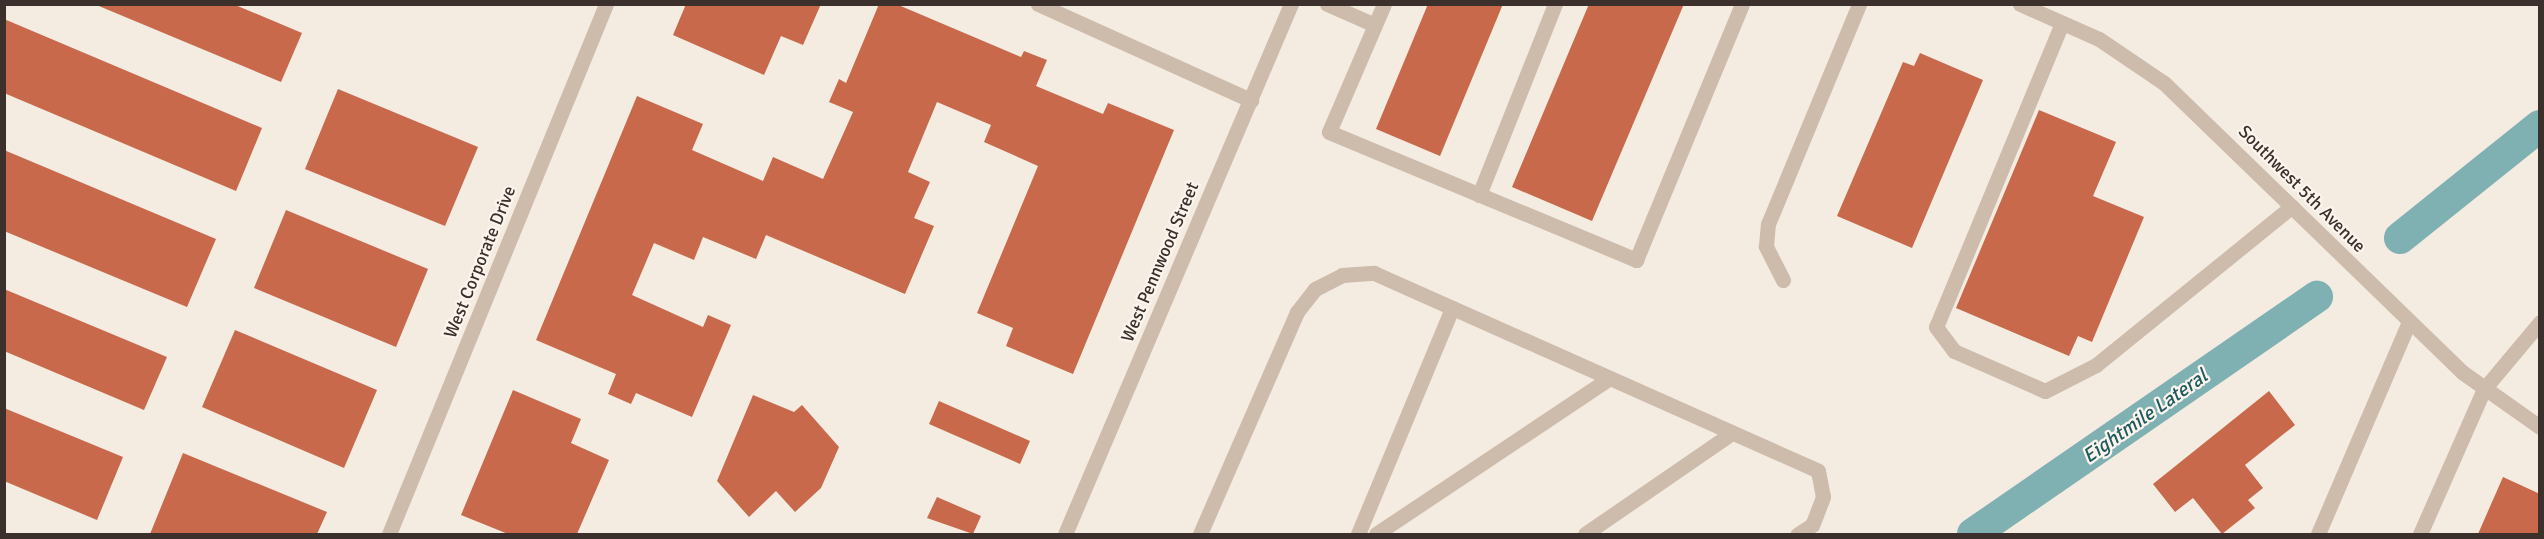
<!DOCTYPE html>
<html>
<head>
<meta charset="utf-8">
<style>
  body { margin:0 }
  #map { position:relative; width:2544px; height:539px; overflow:hidden; background:#f4ebe1; font-family:Signika,sans-serif }
  div>[style] { position:absolute }
  .canal>* { height:32px; margin:-16px; padding:0 16px; transform-origin:16px; border-radius:16px; background:#7fb0b2 }
  .building>* { inset:0; background:#c8694b }
  .service>* { height:15px; margin:-7.5px; padding:0 7.5px; transform-origin:7.5px; border-radius:7.5px; background:#cdbbac }
  .minor>* { height:15px; margin:-7.5px; padding:0 7.5px; transform-origin:7.5px; border-radius:7.5px; background:#cdbbac }
  span { translate:-50% -50%; white-space:nowrap; text-align:center; line-height:1.15; -webkit-text-stroke:4.5px #fbf5ee; paint-order:stroke }
  .street-label { font-size:18px; color:#3b302b }
  .water-label { font-size:20px; color:#1f5a5e; font-style:italic }
  .frame { position:absolute; inset:0; border:6px solid #3b302b; pointer-events:none }
</style>
</head>
<body>
<div id="map">
  <div class="canal">
    <i style="left:2400px;top:238px;width:179px;rotate:-38.7deg"></i>
    <i style="left:1973px;top:534px;width:418px;rotate:-34.6deg"></i>
  </div>
  <div class="building">
    <i style="clip-path:polygon(94px 4px,233px 4px,302px 33px,281px 82px)"></i>
    <i style="clip-path:polygon(686px 4px,821px 4px,803px 45px,781px 36px,764px 75px,673px 35px)"></i>
    <i style="clip-path:polygon(879px 4px,896px 4px,1021px 57px,1024px 51px,1047px 60px,1036px 86px,1103px 114px,1108px 103px,1174px 130px,1073px 374px,1006px 346px,1013px 328px,977px 313px,1038px 166px,984px 142px,991px 125px,937px 102px,908px 172px,930px 182px,914px 218px,934px 226px,905px 294px,766px 235px,756px 259px,703px 237px,694px 260px,654px 243px,632px 295px,703px 327px,708px 315px,731px 325px,692px 417px,636px 393px,631px 404px,608px 394px,616px 374px,536px 340px,637px 96px,703px 124px,692px 150px,763px 181px,773px 157px,823px 179px,853px 112px,829px 102px,839px 79px,846px 83px)"></i>
    <i style="clip-path:polygon(1428px 4px,1503px 4px,1440px 156px,1376px 129px)"></i>
    <i style="clip-path:polygon(1589px 4px,1684px 4px,1592px 221px,1512px 187px)"></i>
    <i style="clip-path:polygon(4px 19px,262px 128px,236px 191px,4px 93px)"></i>
    <i style="clip-path:polygon(1920px 53px,1983px 80px,1912px 248px,1837px 216px,1903px 62px,1914px 66px)"></i>
    <i style="clip-path:polygon(338px 89px,478px 147px,445px 226px,305px 169px)"></i>
    <i style="clip-path:polygon(2039px 110px,2116px 142px,2093px 196px,2144px 217px,2092px 342px,2078px 336px,2069px 356px,1956px 308px)"></i>
    <i style="clip-path:polygon(4px 150px,216px 239px,187px 307px,4px 231px)"></i>
    <i style="clip-path:polygon(286px 210px,428px 269px,396px 347px,254px 288px)"></i>
    <i style="clip-path:polygon(4px 289px,167px 357px,144px 410px,4px 351px)"></i>
    <i style="clip-path:polygon(235px 330px,377px 390px,344px 468px,202px 407px)"></i>
    <i style="clip-path:polygon(513px 390px,581px 419px,571px 443px,609px 460px,577px 534px,508px 534px,461px 515px)"></i>
    <i style="clip-path:polygon(2269px 391px,2295px 425px,2245px 465px,2263px 488px,2248px 500px,2255px 508px,2222px 534px,2193px 498px,2175px 512px,2153px 484px)"></i>
    <i style="clip-path:polygon(753px 395px,794px 412px,802px 405px,839px 447px,821px 488px,795px 512px,776px 491px,749px 517px,717px 481px)"></i>
    <i style="clip-path:polygon(939px 401px,1030px 441px,1020px 464px,929px 424px)"></i>
    <i style="clip-path:polygon(4px 408px,123px 457px,97px 520px,4px 481px)"></i>
    <i style="clip-path:polygon(183px 453px,327px 512px,317px 534px,150px 534px)"></i>
    <i style="clip-path:polygon(2503px 477px,2540px 494px,2540px 534px,2478px 534px)"></i>
    <i style="clip-path:polygon(937px 497px,981px 516px,973px 534px,927px 518px)"></i>
  </div>
  <div class="service">
    <i style="left:1038px;top:4px;width:234px;rotate:24.3deg"></i>
    <i style="left:1327px;top:4px;width:52px;rotate:23.6deg"></i>
    <i style="left:1384px;top:4px;width:139px;rotate:113.3deg"></i>
    <i style="left:1329px;top:132px;width:333px;rotate:22.6deg"></i>
    <i style="left:1636px;top:260px;width:277px;rotate:-67.5deg"></i>
    <i style="left:2062px;top:23px;width:329px;rotate:112.5deg"></i>
    <i style="left:1936px;top:327px;width:30px;rotate:53deg"></i>
    <i style="left:1954px;top:351px;width:99px;rotate:23.7deg"></i>
    <i style="left:2045px;top:391px;width:57px;rotate:-27deg"></i>
    <i style="left:2096px;top:365px;width:252px;rotate:-39deg"></i>
    <i style="left:1479px;top:195px;width:206px;rotate:-68.3deg"></i>
    <i style="left:1783px;top:280px;width:38px;rotate:-117deg"></i>
    <i style="left:1766px;top:246px;width:22px;rotate:-85deg"></i>
    <i style="left:1768px;top:224px;width:238px;rotate:-67.5deg"></i>
    <i style="left:1200px;top:534px;width:242px;rotate:-66.4deg"></i>
    <i style="left:1297px;top:312px;width:29px;rotate:-52deg"></i>
    <i style="left:1315px;top:289px;width:30px;rotate:-27deg"></i>
    <i style="left:1342px;top:275px;width:32px;rotate:-4deg"></i>
    <i style="left:1374px;top:273px;width:486px;rotate:24deg"></i>
    <i style="left:1818px;top:471px;width:26px;rotate:79deg"></i>
    <i style="left:1823px;top:497px;width:30px;rotate:111deg"></i>
    <i style="left:1812px;top:525px;width:17px;rotate:147deg"></i>
    <i style="left:1358px;top:534px;width:245px;rotate:-67.4deg"></i>
    <i style="left:1376px;top:534px;width:281px;rotate:-33.7deg"></i>
    <i style="left:1585px;top:534px;width:178px;rotate:-34.5deg"></i>
    <i style="left:2318px;top:534px;width:231px;rotate:-66.8deg"></i>
    <i style="left:2420px;top:534px;width:158px;rotate:-66.2deg"></i>
    <i style="left:2484px;top:389px;width:87px;rotate:-50.1deg"></i>
  </div>
  <div class="minor">
    <i style="left:2020px;top:4px;width:86px;rotate:23.9deg"></i>
    <i style="left:2099px;top:39px;width:78px;rotate:34.1deg"></i>
    <i style="left:2164px;top:83px;width:415px;rotate:44.1deg"></i>
    <i style="left:2462px;top:372px;width:95px;rotate:35.2deg"></i>
    <i style="left:389px;top:534px;width:573px;rotate:-67.73deg"></i>
    <i style="left:1065px;top:534px;width:576px;rotate:-66.91deg"></i>
  </div>
  <div class="street-label">
    <span style="left:2302px;top:189px;rotate:45deg">Southwest 5th Avenue</span>
    <span style="left:480px;top:262px;rotate:-68deg">West Corporate Drive</span>
    <span style="left:1160px;top:262px;rotate:-67deg">West Pennwood Street</span>
  </div>
  <div class="water-label">
    <span style="left:2145px;top:416px;rotate:-35deg">Eightmile Lateral</span>
  </div>
  <div class="frame"></div>
</div>
</body>
</html>
